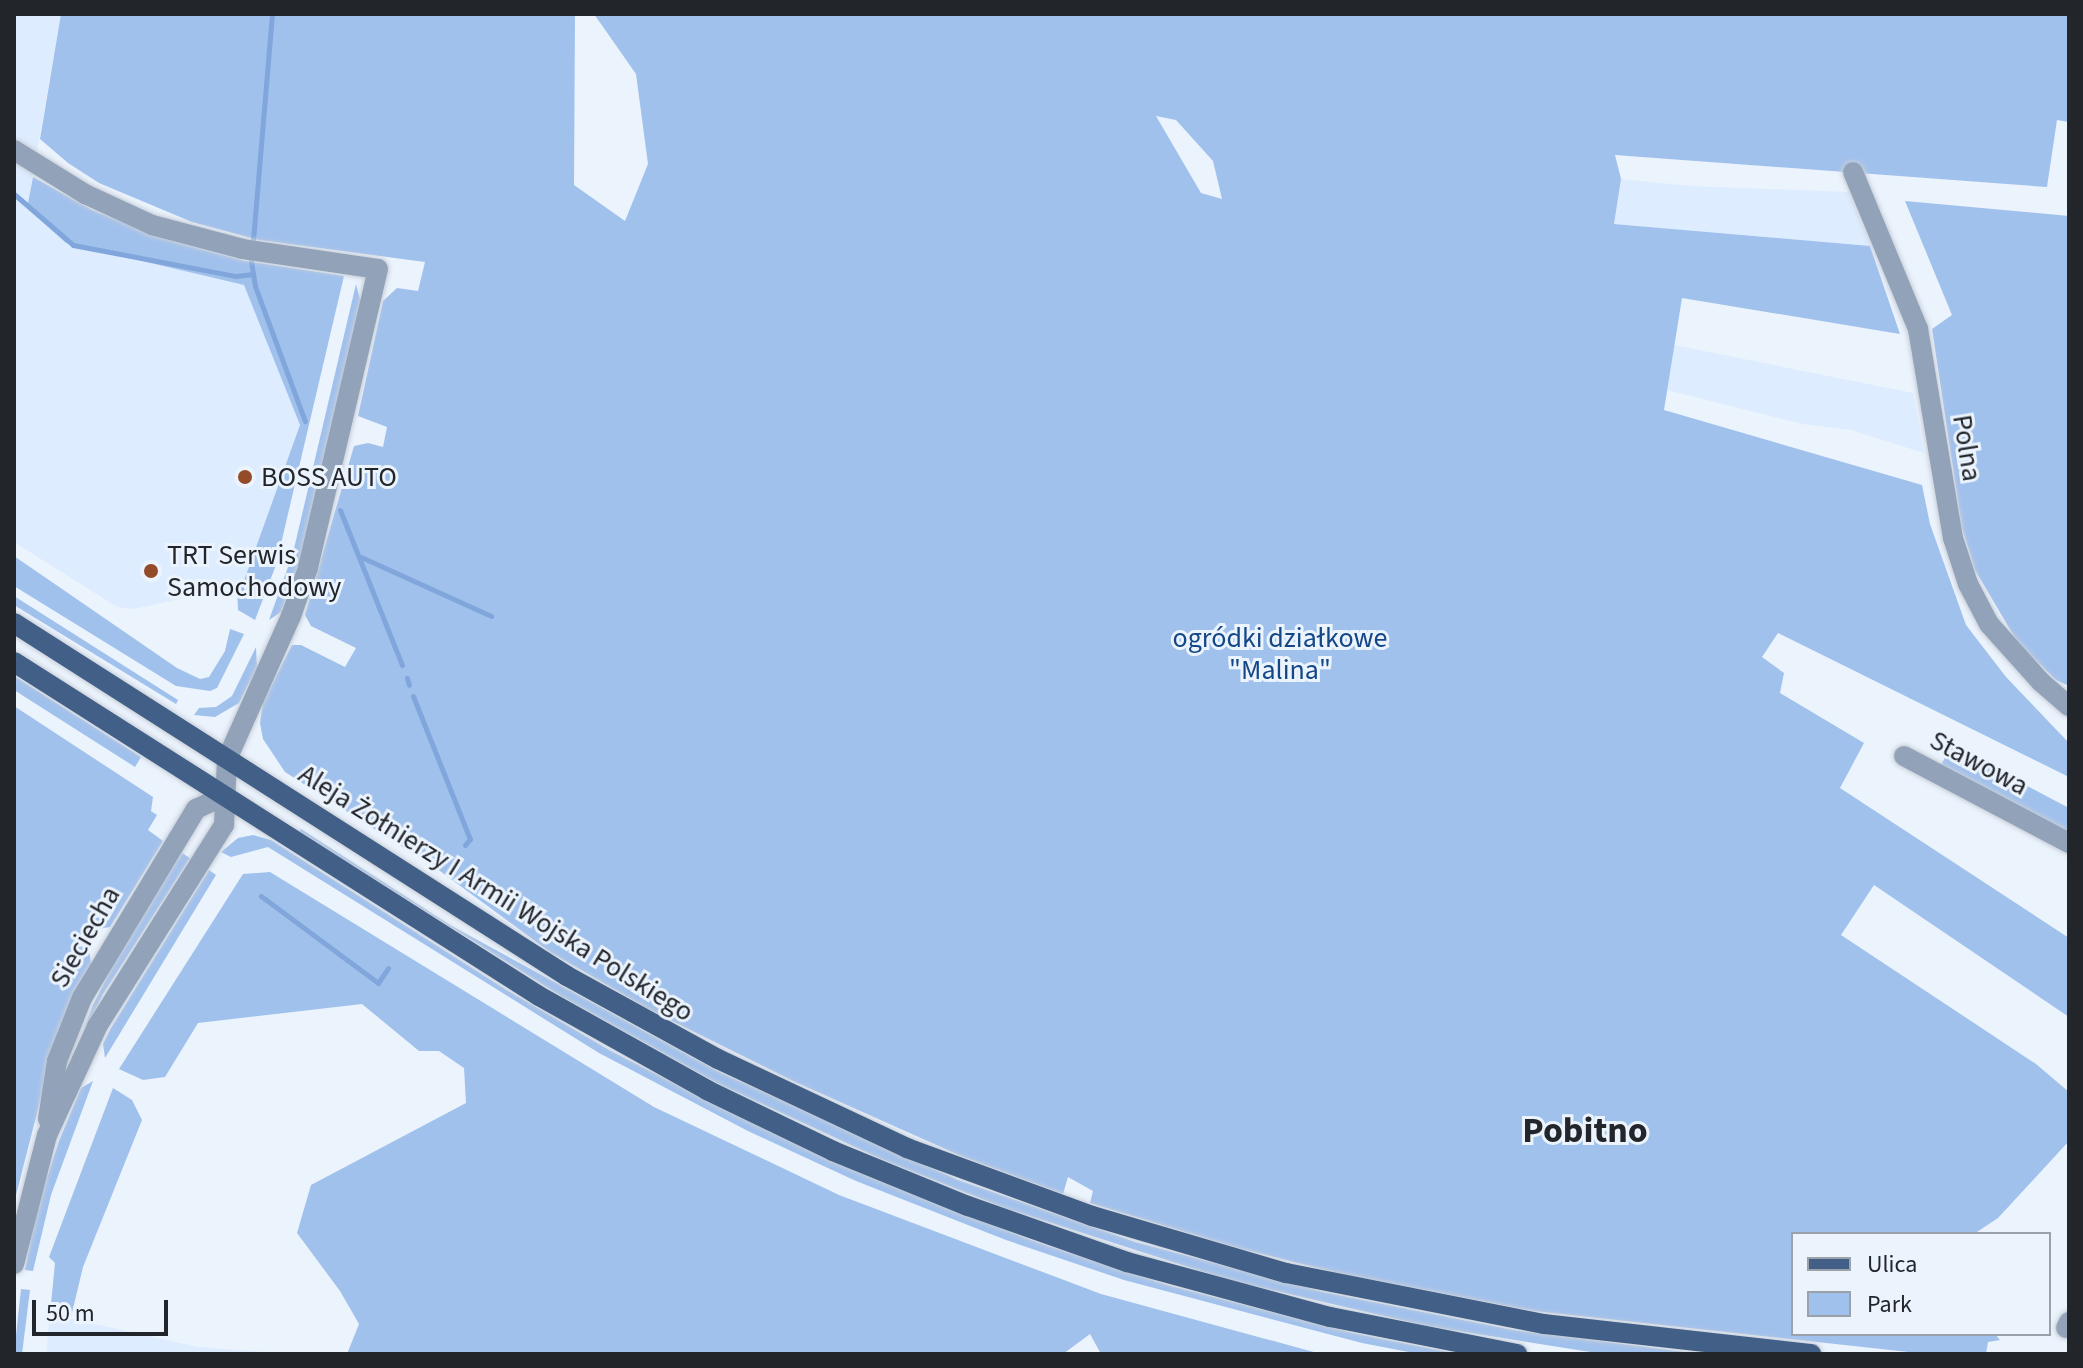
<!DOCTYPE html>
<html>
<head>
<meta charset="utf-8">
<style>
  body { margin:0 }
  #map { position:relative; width:2083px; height:1368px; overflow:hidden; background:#ebf3fd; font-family:"Source Sans 3",sans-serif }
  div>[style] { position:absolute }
  .built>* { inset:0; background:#deecff }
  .green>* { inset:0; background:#a1c1ed }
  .stream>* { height:5px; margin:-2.5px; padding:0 2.5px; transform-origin:2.5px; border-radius:2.5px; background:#80a6db }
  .roads { filter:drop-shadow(0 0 2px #c7ced7) drop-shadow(0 0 2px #c7ced7) }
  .minor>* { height:20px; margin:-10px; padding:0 10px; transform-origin:10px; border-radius:10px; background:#91a2b9 }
  .major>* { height:20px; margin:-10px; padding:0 10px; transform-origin:10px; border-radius:10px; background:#415f87 }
  .dots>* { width:22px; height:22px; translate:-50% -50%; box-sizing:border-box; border:4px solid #ebf3fd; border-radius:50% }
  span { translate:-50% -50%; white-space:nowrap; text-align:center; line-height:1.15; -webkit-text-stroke:6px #ebf3fd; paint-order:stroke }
  .street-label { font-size:28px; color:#22252a }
  .poi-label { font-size:28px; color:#22252a }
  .left { translate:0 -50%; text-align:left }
  .park-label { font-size:28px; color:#144786 }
  .district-label { font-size:36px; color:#22252a; font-weight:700 }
  .frame { position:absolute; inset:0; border:16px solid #22252a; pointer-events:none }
  .legend { position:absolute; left:1791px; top:1232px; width:260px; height:104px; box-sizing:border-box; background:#ebf3fd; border:2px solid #9ba1a9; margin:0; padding:10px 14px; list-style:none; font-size:24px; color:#22252a }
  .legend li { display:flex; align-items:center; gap:16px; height:40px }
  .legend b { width:40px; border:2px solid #9ba1a9 }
  .scale { position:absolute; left:32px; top:1300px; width:136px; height:36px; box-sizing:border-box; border:4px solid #22252a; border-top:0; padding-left:10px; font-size:24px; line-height:28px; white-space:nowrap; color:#22252a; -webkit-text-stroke:6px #ebf3fd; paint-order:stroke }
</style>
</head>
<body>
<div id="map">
  <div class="built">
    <i style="clip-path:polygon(14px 14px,61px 14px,27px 208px,66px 243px,244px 284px,300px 425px,242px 586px,133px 609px,117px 607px,14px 542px)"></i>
    <i style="clip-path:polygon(1621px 179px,1690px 186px,1849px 192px,1870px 246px,1614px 224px)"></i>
    <i style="clip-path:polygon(1674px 345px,1913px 393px,1924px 453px,1851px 430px,1802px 424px,1667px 390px)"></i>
    <i style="clip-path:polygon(50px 1314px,198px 1347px,289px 1354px,46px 1354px)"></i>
  </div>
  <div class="green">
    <i style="clip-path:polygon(evenodd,61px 14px,575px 14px,574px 185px,625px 221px,648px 164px,636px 74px,594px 14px,2069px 14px,2069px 122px,2057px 120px,2047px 187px,1615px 155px,1621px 179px,1614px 224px,1870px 246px,1900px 334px,1682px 298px,1664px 410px,1922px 485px,1930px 524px,1966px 625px,2006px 677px,2069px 743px,2069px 777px,1778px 633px,1762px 657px,1784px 673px,1780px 693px,1864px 743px,1840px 788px,2069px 938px,2069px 1017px,1874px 885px,1841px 935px,2036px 1064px,2069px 1092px,2069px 1141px,1998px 1218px,1974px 1234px,1793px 1234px,1793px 1334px,1995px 1334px,2000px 1340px,1988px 1342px,1986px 1354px,1927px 1354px,1534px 1311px,1342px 1274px,1238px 1248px,1090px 1203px,1093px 1191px,1068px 1177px,1063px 1194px,961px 1156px,793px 1081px,652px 1011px,550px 952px,440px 871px,285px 772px,263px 739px,260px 723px,263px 702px,292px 645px,301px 645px,345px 667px,356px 648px,311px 626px,305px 615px,354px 446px,368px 443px,383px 447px,387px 427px,358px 416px,383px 301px,397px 288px,418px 291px,425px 262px,259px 240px,192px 222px,99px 183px,68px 163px,40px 139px,61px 14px,1156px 116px,1176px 120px,1213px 161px,1222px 199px,1201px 193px,1156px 116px)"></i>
    <i style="clip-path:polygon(33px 177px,92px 210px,171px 241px,245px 261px,344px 276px,276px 565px,255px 620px,238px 610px,237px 587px,242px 586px,300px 425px,244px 285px,66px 243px,27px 208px)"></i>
    <i style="clip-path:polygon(1905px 201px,2069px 216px,2069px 686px,2056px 680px,2018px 643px,1975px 570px,1962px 528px,1932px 329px,1952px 315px)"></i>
    <i style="clip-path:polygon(356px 284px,361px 303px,299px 564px,281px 612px,269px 620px,293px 553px)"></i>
    <i style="clip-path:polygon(14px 556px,177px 668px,200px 679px,209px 677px,225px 651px,230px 629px,244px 634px,217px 688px,210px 691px,176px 686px,14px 586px)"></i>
    <i style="clip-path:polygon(14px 596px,178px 700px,176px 704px,14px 605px)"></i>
    <i style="clip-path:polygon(256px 647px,257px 667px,239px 703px,215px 717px,194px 715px,199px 708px,216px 707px,232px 696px)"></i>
    <i style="clip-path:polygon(14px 676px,141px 757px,135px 767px,14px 690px)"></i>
    <i style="clip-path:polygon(14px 706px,153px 797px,151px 811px,157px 815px,148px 830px,163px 841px,110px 927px,98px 929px,88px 943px,91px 963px,59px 1027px,14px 1203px)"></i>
    <i style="clip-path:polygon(1951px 746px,2069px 808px,2069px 840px,1938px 771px)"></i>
    <i style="clip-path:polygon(301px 829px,450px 925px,719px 1072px,958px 1180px,1135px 1242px,1323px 1292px,1513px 1330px,1701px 1354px,1603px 1354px,1427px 1326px,1229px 1280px,1005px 1208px,881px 1159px,717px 1083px,561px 996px,299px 832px)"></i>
    <i style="clip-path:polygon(253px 835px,271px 840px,505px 989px,611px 1051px,724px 1109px,864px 1175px,1036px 1242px,1167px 1285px,1352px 1333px,1458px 1354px,1419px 1354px,1362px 1343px,1124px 1280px,1006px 1240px,856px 1181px,748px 1131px,599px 1053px,268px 847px,231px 857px,221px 852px,238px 838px)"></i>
    <i style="clip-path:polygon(182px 853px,190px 858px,103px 994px,78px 1045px,93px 1005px,127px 938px)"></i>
    <i style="clip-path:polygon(209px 870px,216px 875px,105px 1058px,103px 1044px,111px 1028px)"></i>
    <i style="clip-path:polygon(270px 872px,654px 1107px,839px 1195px,1101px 1294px,1321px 1354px,1101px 1354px,1090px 1334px,1063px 1354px,347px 1354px,359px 1324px,340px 1291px,297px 1233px,311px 1185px,466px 1103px,464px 1068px,439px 1051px,419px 1051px,362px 1004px,198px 1023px,165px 1077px,143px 1080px,119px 1069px,243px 874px)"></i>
    <i style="clip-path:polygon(93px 1081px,51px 1195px,33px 1271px,25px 1270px,37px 1208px,59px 1141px,81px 1088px)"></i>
    <i style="clip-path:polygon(113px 1088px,132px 1100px,142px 1120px,83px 1267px,71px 1317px,50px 1314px,55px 1263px,49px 1257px)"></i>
    <i style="clip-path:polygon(21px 1289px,30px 1290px,22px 1354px,14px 1354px)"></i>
  </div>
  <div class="stream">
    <i style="left:14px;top:194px;width:78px;rotate:40.8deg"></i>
    <i style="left:73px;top:245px;width:166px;rotate:10.8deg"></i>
    <i style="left:236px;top:276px;width:17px;rotate:-7deg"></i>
    <i style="left:253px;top:240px;width:227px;rotate:-85.2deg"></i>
    <i style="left:251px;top:261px;width:25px;rotate:81deg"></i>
    <i style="left:255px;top:286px;width:144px;rotate:69.7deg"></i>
    <i style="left:340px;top:510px;width:167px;rotate:68.2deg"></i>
    <i style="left:361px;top:557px;width:143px;rotate:24.4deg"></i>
    <i style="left:407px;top:678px;width:7px;rotate:74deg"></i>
    <i style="left:413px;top:696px;width:154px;rotate:68.3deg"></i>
    <i style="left:470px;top:839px;width:8px;rotate:130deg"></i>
    <i style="left:261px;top:896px;width:146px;rotate:36.6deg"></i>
    <i style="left:378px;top:983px;width:18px;rotate:-56deg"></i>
  </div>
  <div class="roads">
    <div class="minor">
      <i style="left:14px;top:150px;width:84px;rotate:31.8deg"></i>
      <i style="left:85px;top:194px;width:74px;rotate:24.8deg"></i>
      <i style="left:152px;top:225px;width:94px;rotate:14.8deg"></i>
      <i style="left:243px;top:249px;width:136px;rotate:8.4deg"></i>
      <i style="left:378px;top:269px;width:307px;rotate:103.2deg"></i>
      <i style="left:308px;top:568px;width:51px;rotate:109.5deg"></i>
      <i style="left:291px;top:616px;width:157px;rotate:114.1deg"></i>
      <i style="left:227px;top:759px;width:66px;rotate:92.6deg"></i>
      <i style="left:224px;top:825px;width:239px;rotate:122.2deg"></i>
      <i style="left:97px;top:1027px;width:119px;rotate:114.8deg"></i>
      <i style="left:47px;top:1135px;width:133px;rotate:104.3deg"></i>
      <i style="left:1853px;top:172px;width:170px;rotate:67.5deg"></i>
      <i style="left:1918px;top:329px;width:212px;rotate:80.5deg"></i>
      <i style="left:1953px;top:538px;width:48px;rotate:71.9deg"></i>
      <i style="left:1968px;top:584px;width:45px;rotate:62.3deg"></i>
      <i style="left:1989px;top:624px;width:78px;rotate:48.1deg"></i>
      <i style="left:2041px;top:682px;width:37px;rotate:41deg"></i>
      <i style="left:1904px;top:756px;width:187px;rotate:27.8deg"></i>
      <i style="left:48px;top:1119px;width:59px;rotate:-81.2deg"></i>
      <i style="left:57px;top:1061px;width:68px;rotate:-68.4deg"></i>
      <i style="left:82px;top:998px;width:221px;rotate:-58.9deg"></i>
      <i style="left:196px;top:809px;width:31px;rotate:-25deg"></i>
      <i style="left:2066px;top:1328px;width:7px;rotate:-63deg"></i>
    </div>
    <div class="major">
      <i style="left:14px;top:623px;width:656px;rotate:32.55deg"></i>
      <i style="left:567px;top:976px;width:172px;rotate:28.8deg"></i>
      <i style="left:718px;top:1059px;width:209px;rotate:25.2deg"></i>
      <i style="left:907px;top:1148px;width:197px;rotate:20.2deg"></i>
      <i style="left:1092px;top:1216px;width:202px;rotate:16.4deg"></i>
      <i style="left:1286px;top:1273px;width:263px;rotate:11.2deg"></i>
      <i style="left:1544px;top:1324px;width:269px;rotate:6.4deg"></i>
      <i style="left:14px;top:662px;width:622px;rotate:32.46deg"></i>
      <i style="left:539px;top:996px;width:193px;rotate:29.2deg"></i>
      <i style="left:707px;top:1090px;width:140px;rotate:25.8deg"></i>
      <i style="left:833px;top:1151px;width:146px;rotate:22.2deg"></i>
      <i style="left:968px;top:1206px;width:169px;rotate:19.4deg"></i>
      <i style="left:1127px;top:1262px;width:210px;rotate:15.2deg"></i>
      <i style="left:1330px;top:1317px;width:191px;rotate:11.2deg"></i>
    </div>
  </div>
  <div class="dots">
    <i style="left:245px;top:477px;background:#934c27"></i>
    <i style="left:151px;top:571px;background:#934c27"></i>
  </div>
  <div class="street-label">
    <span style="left:1967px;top:448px;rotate:81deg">Polna</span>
    <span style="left:1979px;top:763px;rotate:28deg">Stawowa</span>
    <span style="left:496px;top:893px;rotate:32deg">Aleja Żołnierzy I Armii Wojska Polskiego</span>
    <span style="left:85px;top:937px;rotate:-60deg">Sieciecha</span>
  </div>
  <div class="poi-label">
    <span class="left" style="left:261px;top:477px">BOSS AUTO</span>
    <span class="left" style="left:167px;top:571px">TRT Serwis<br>Samochodowy</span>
  </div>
  <div class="park-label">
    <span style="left:1280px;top:654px">ogródki działkowe<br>"Malina"</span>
  </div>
  <div class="district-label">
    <span style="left:1585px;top:1131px">Pobitno</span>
  </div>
  <div class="frame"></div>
  <ul class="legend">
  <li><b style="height:10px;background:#415f87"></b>Ulica</li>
  <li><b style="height:22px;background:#a1c1ed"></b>Park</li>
  </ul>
  <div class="scale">50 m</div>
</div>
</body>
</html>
